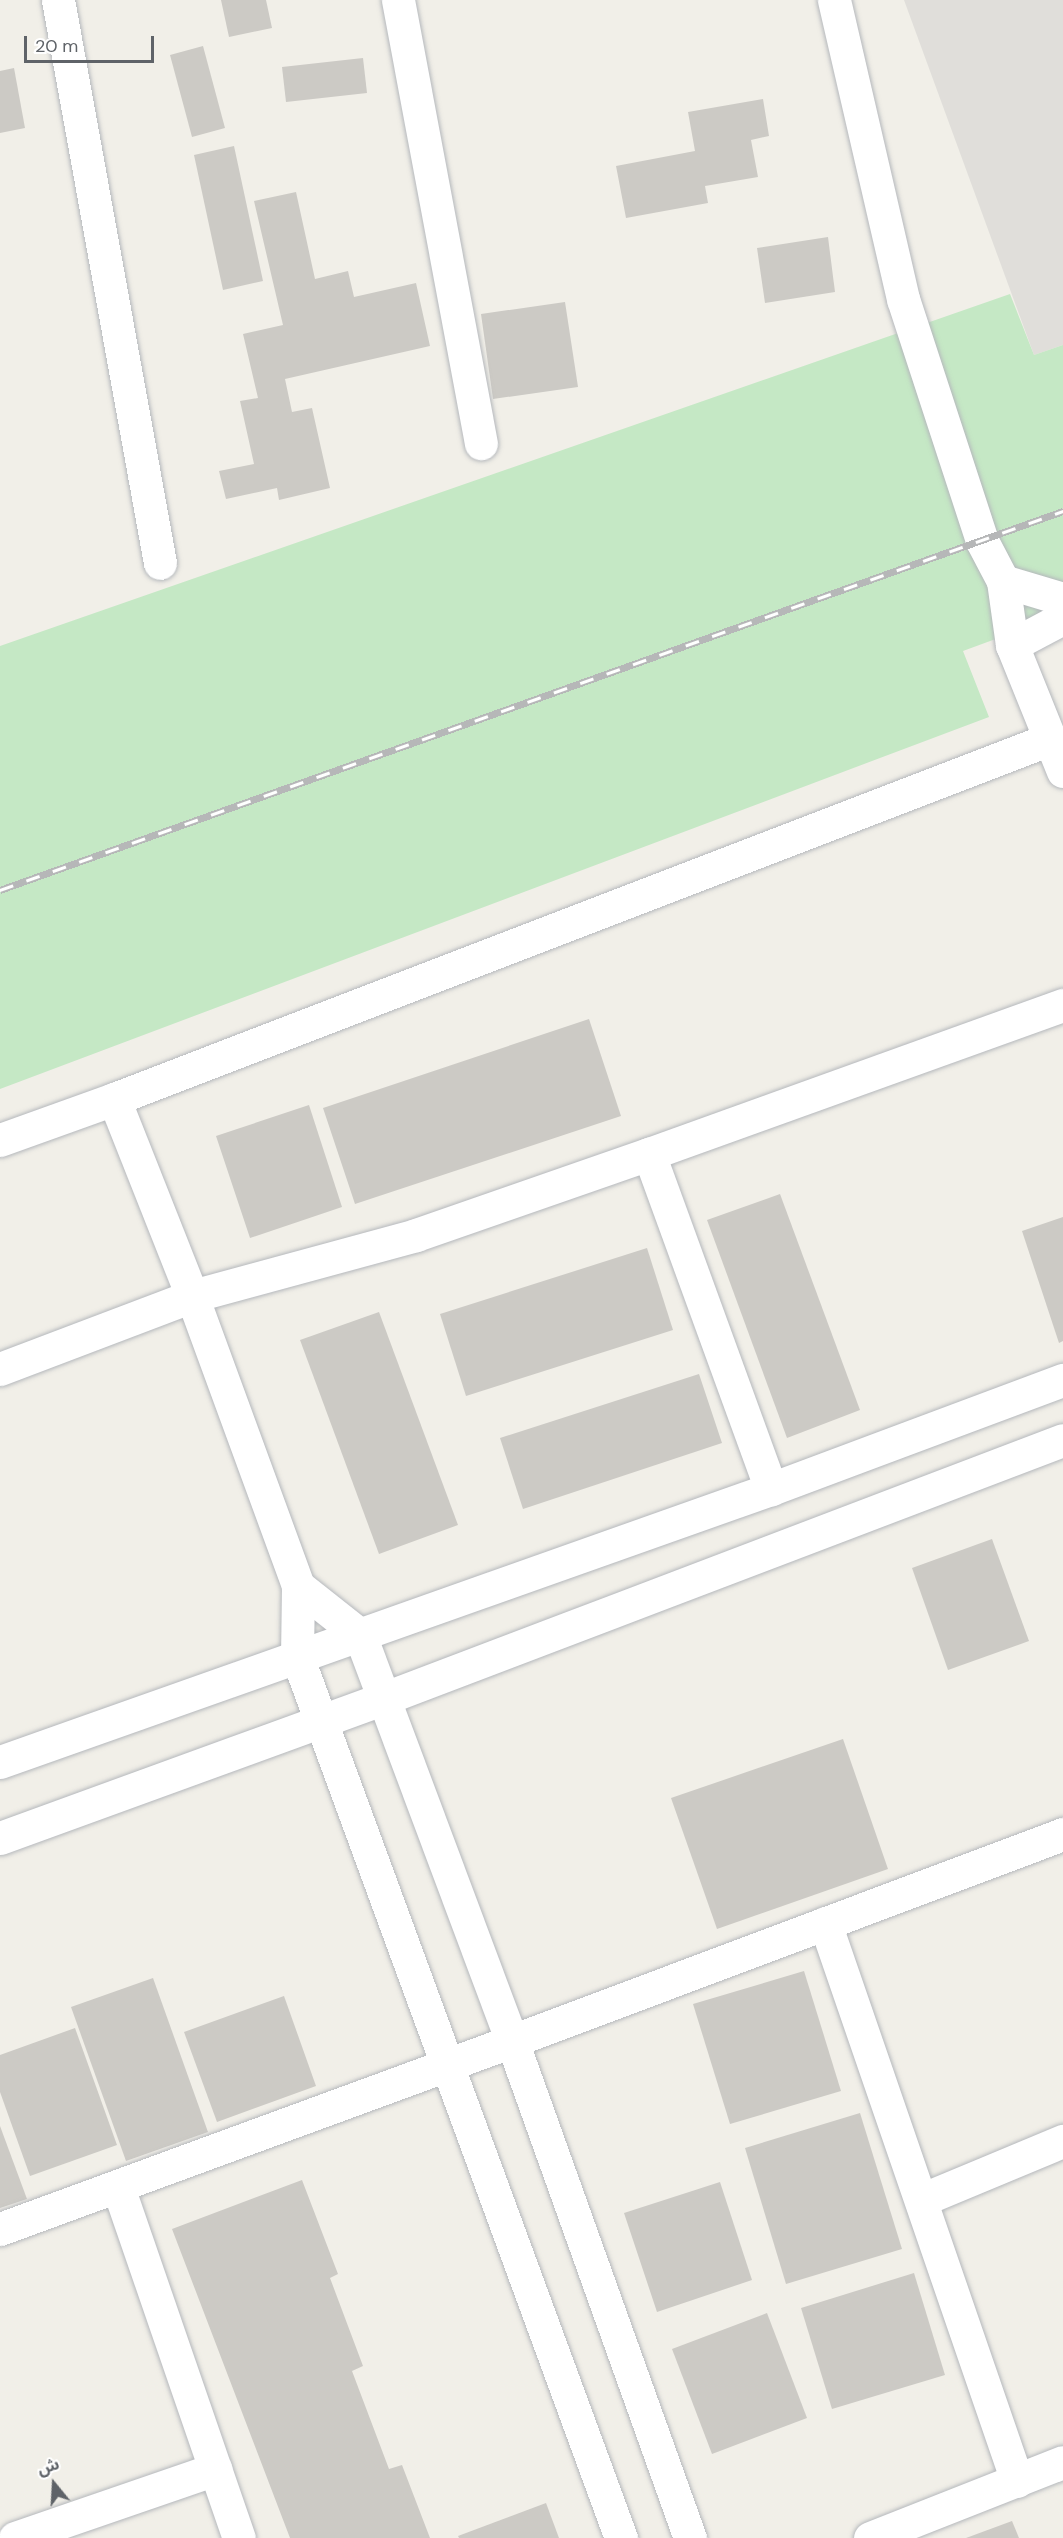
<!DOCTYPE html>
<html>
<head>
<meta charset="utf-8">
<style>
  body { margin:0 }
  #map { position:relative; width:1063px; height:2538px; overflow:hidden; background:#f1efe8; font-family:"DM Sans","Noto Sans Arabic",sans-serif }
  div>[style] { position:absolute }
  .industrial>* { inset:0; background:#e0deda }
  .green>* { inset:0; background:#c5e8c5 }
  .building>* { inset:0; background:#cccac5 }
  .roads { filter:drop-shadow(0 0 2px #b5b8bc) drop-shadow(0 0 2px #b5b8bc) }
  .minor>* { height:33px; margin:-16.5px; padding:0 16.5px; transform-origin:16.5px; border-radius:16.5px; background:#fff }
  .secondary>* { height:33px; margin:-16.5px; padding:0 16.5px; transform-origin:16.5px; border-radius:16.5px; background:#fff }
  .rail>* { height:7px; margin-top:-3.5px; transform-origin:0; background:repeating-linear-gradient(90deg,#fff 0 14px,#b6b7b8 0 28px); box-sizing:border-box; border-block:2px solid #b6b7b8 }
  span { translate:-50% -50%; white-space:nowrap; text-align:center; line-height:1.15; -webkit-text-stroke:4.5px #fff; paint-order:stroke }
  .north { position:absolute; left:24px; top:2454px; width:60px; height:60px; -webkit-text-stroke:4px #fff; paint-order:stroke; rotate:342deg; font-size:16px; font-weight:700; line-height:24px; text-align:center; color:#5f6368 }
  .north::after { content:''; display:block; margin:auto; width:21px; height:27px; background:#5f6368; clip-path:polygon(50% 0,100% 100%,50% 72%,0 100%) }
  .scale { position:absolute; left:24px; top:36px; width:130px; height:27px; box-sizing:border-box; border:3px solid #5f6368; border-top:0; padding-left:8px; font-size:18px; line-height:21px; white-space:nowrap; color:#5f6368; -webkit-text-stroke:4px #fff; paint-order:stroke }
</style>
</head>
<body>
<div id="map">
  <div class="industrial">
    <i style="clip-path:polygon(904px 0,1063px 0,1063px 345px,1034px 355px)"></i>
  </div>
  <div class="green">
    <i style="clip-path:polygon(1010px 294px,1034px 355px,1063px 345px,1063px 614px,963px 651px,989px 717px,0 1089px,0 646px)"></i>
  </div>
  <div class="building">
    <i style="clip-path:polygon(221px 0,266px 0,272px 28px,229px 37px)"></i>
    <i style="clip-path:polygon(203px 46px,225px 128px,192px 137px,170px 55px)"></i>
    <i style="clip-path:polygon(363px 58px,367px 93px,286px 102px,282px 67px)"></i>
    <i style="clip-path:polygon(14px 68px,25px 128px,0 133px,0 71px)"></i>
    <i style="clip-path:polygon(763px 99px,769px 136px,751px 140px,758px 177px,705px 186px,708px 203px,626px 218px,616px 166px,695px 151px,688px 112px)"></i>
    <i style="clip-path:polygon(234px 146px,263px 281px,223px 290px,194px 155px)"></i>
    <i style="clip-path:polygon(296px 192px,315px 279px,348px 271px,354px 297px,416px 283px,430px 346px,285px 379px,292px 412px,312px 408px,330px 488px,279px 500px,277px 488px,226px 499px,219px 471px,254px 464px,240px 401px,258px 398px,243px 334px,283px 325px,254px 201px)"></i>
    <i style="clip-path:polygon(828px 237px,835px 292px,765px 303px,757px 248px)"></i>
    <i style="clip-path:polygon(565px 302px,578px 387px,493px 399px,481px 314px)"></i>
    <i style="clip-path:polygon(589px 1019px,621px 1116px,355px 1204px,323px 1108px)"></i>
    <i style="clip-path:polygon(309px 1105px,342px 1207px,250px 1238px,216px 1136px)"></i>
    <i style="clip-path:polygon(780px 1194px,860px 1410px,787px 1438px,707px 1220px)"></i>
    <i style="clip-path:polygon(1063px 1217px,1063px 1341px,1059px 1343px,1022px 1231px)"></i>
    <i style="clip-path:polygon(647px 1248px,673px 1330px,466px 1396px,440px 1314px)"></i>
    <i style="clip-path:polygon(379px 1312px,458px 1525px,379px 1554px,300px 1340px)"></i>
    <i style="clip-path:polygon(699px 1374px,722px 1443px,523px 1509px,500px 1438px)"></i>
    <i style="clip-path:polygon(992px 1539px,1029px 1641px,948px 1670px,912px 1568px)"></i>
    <i style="clip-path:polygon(843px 1739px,888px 1869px,717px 1929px,671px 1798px)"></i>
    <i style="clip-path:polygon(804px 1971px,841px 2091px,730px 2124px,693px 2004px)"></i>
    <i style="clip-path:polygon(153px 1978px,208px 2132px,126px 2161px,71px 2007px)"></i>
    <i style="clip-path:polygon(284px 1996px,316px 2086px,217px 2122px,184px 2032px)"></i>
    <i style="clip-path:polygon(75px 2028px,117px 2145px,30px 2176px,0 2092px,0 2055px)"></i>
    <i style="clip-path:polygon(860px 2113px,902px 2249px,786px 2284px,745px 2148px)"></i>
    <i style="clip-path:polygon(0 2126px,27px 2199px,0 2208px)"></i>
    <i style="clip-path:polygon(302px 2180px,338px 2274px,330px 2278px,363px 2366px,352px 2371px,389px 2469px,402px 2465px,430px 2538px,290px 2538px,172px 2229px)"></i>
    <i style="clip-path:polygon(720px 2182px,752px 2280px,657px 2312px,624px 2213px)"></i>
    <i style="clip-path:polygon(914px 2273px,945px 2375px,832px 2409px,801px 2308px)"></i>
    <i style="clip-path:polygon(767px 2313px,807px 2418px,712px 2454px,672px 2349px)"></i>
    <i style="clip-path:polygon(546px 2503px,559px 2538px,459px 2538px,458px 2536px)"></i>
    <i style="clip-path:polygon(1012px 2521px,1019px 2538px,966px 2538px)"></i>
  </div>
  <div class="roads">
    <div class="minor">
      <i style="left:58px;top:0;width:572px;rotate:79.73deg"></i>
      <i style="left:398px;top:0;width:451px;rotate:79.4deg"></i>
      <i style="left:1012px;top:645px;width:58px;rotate:-27.9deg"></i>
      <i style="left:114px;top:1099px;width:212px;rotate:68.4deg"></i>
      <i style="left:192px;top:1296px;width:309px;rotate:69.9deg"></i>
      <i style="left:298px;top:1586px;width:70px;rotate:90.8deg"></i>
      <i style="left:297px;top:1656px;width:940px;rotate:69.83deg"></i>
      <i style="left:0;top:1140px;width:121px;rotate:-19.8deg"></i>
      <i style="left:114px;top:1099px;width:1003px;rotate:-21.04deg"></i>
      <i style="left:649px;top:1154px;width:357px;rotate:70deg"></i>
      <i style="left:0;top:1369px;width:205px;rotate:-20.8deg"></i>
      <i style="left:192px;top:1296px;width:232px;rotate:-15.2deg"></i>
      <i style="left:416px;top:1235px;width:247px;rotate:-19.2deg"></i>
      <i style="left:649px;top:1154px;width:440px;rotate:-19.8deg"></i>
      <i style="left:298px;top:1586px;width:79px;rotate:38.3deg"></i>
      <i style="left:360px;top:1635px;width:434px;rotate:69.5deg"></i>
      <i style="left:512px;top:2041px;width:528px;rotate:70.3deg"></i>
      <i style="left:825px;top:1923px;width:590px;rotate:71.01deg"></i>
      <i style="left:118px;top:2187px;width:371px;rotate:71deg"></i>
      <i style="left:921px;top:2200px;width:154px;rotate:-22.6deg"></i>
      <i style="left:0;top:2229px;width:545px;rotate:-20.16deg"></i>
      <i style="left:512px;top:2041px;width:589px;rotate:-20.59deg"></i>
      <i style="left:15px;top:2538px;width:212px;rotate:-19deg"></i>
      <i style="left:870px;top:2538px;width:207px;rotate:-21.5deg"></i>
    </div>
    <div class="secondary">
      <i style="left:834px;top:0;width:307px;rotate:77deg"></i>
      <i style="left:903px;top:299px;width:255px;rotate:71.9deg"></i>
      <i style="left:982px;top:541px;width:45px;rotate:62.3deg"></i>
      <i style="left:1003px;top:581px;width:65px;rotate:82deg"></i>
      <i style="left:1012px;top:645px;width:136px;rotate:68deg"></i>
      <i style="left:1003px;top:581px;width:63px;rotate:16.7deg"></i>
      <i style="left:0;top:1762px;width:818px;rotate:-19.5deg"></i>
      <i style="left:771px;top:1489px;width:312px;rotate:-20.5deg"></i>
      <i style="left:0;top:1838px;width:410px;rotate:-20deg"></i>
      <i style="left:385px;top:1698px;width:725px;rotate:-20.83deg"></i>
    </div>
  </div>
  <div class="rail">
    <i style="left:0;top:890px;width:1129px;rotate:-19.62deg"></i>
  </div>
  <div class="north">ش</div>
  <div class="scale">20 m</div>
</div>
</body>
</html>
